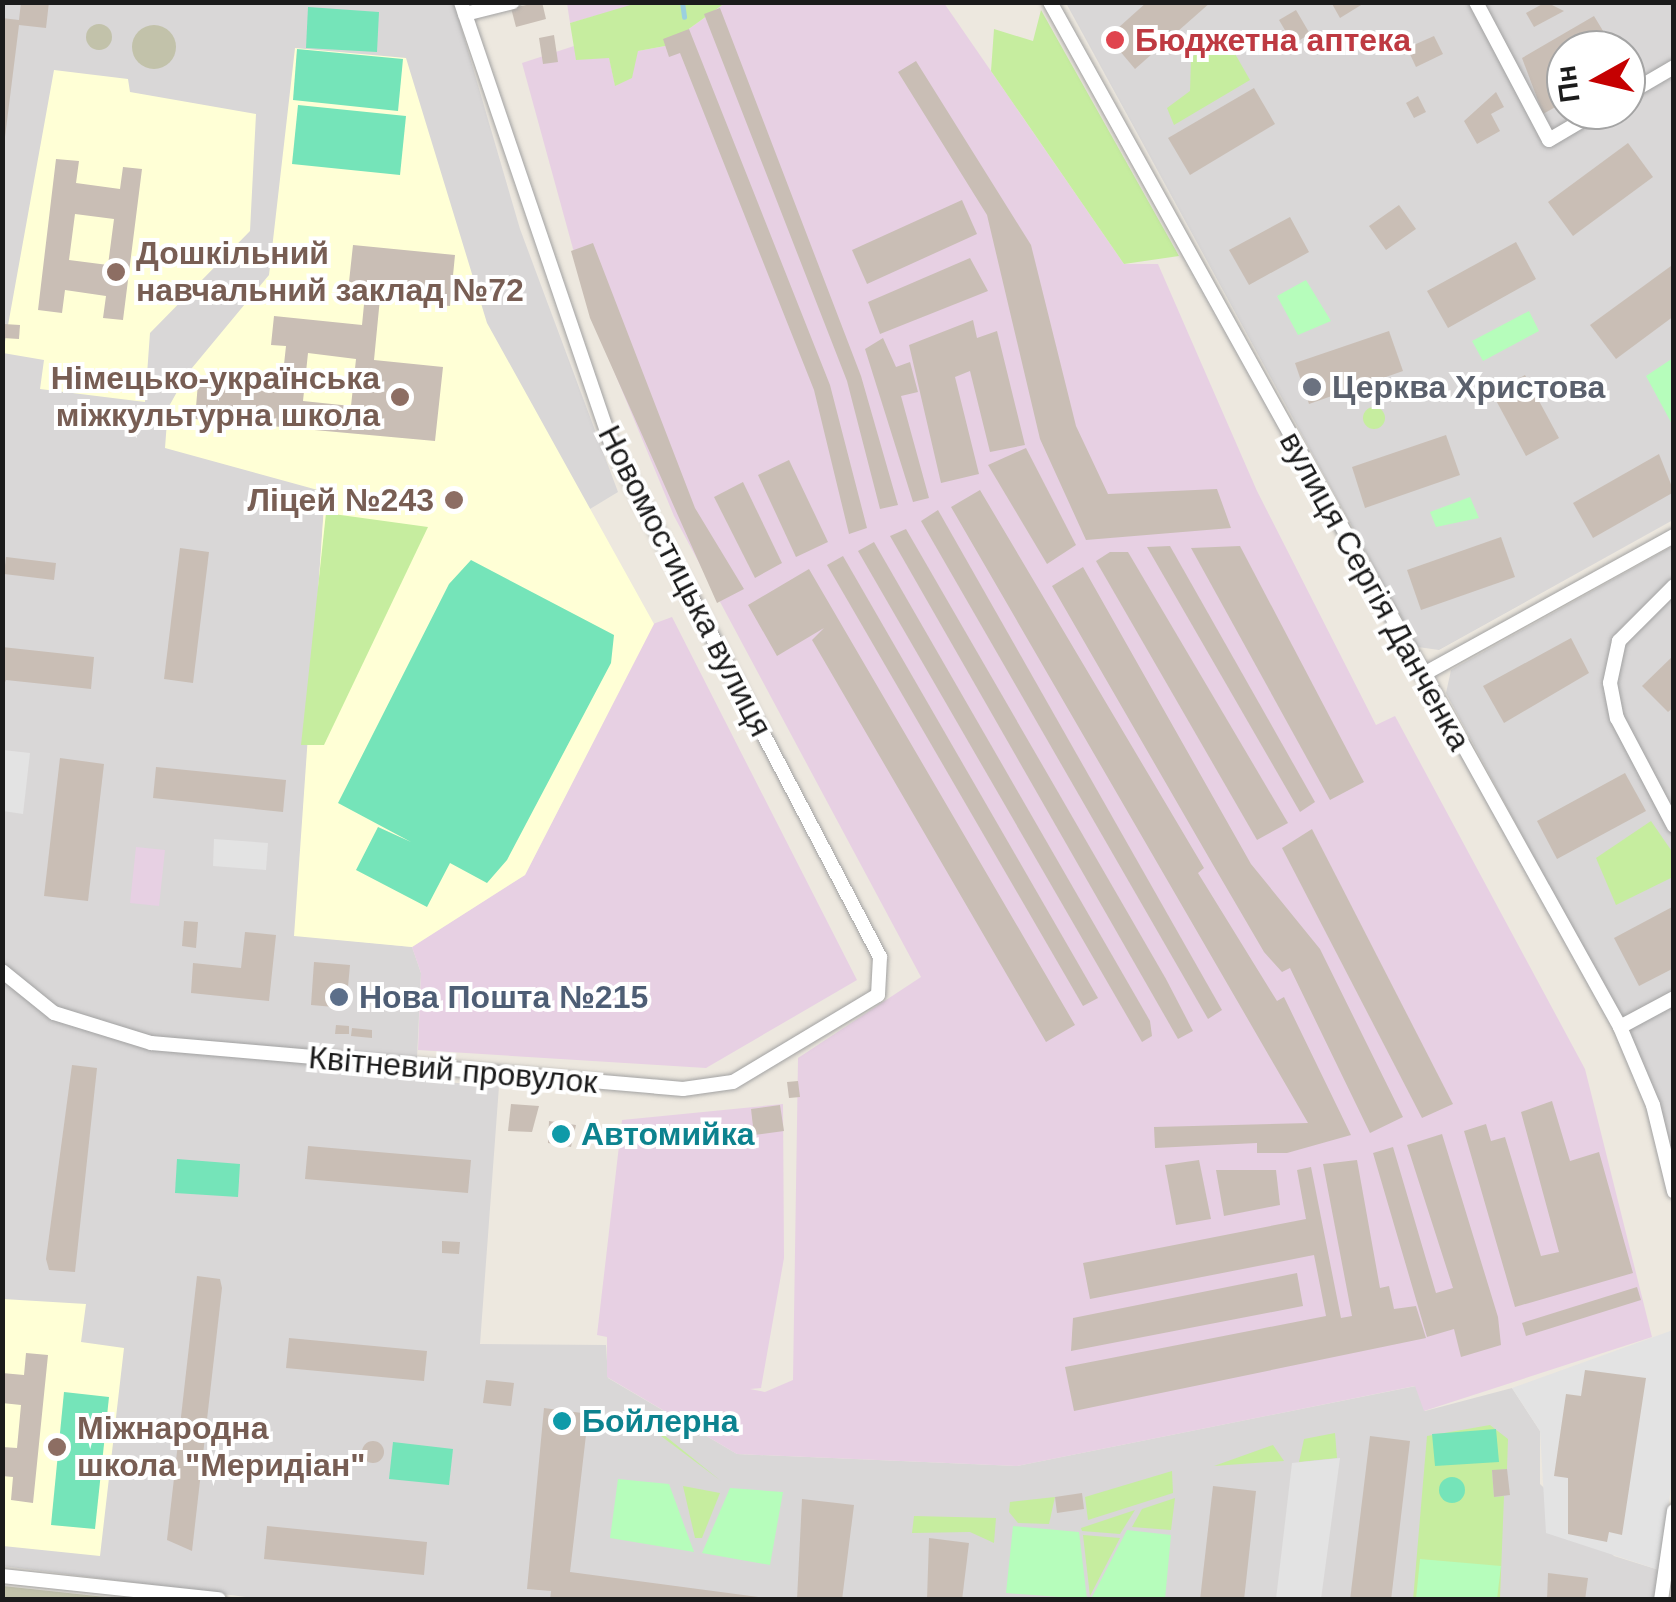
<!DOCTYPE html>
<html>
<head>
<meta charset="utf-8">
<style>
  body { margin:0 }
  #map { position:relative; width:1676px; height:1602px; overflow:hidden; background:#ede8df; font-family:Helvetica,sans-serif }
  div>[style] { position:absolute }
  .residential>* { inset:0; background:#d9d7d7 }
  .industrial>* { inset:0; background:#e7d0e3 }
  .education>* { inset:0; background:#ffffd6 }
  .construction>* { inset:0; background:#c2c2aa }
  .round { border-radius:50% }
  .grass>* { inset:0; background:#c6ed9f }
  .park>* { inset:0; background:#b6fdbb }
  .pitch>* { inset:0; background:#75e4b9 }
  .parking>* { inset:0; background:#e3e3e3 }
  .stream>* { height:5px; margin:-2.5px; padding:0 2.5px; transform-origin:2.5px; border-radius:2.5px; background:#9bd0df }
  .building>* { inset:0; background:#c9beb5 }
  .roads { filter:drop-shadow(0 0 2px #a2a2a2) drop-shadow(0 0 2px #a2a2a2) }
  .street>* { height:14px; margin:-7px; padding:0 7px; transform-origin:7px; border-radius:7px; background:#fff }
  .dots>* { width:28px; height:28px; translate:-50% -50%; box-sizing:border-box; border:5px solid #fff; border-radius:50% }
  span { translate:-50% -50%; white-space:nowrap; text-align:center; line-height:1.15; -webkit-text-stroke:8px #fff; paint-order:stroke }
  .health-label { font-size:32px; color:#be3a42; font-weight:700 }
  .left { translate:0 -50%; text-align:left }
  .education-label { font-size:32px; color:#785e54; font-weight:700 }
  .right { translate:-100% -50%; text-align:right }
  .worship-label { font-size:32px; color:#5b616d; font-weight:700 }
  .street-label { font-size:32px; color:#1b1b1b }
  .service-label { font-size:32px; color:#4e5e75; font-weight:700 }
  .culture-label { font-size:32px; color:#0d838f; font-weight:700 }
  .frame { position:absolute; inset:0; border:5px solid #1b1b1b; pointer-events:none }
  .north { position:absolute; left:1546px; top:30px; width:100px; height:100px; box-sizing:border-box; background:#fff; border:2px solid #a4a4a4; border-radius:50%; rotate:262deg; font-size:28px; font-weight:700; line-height:40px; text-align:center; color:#1b1b1b }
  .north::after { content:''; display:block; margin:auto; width:35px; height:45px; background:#c50001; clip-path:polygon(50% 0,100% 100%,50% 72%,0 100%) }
</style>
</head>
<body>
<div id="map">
  <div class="residential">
    <i style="clip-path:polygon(2px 3px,454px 3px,520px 229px,618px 492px,590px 509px,325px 492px,295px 935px,412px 947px,421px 973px,416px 1080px,499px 1086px,480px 1344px,606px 1345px,608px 1378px,737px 1454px,1017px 1466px,1416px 1386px,1425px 1411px,1512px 1388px,1540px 1431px,1540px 1484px,1614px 1556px,1659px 1570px,1655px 1599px,270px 1600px,3px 1566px)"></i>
    <i style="clip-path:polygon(evenodd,1066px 3px,1673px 3px,1673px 520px,1439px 650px,1418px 647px,1066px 3px,1566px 50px,1626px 50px,1626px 110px,1566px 110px,1566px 50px)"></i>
    <i style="clip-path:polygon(1673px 546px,1673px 1157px,1613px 1005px,1446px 693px,1451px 670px)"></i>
  </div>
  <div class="industrial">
    <i style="clip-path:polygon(637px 2px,638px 4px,570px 23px,567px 3px)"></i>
    <i style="clip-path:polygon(725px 3px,944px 3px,1124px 264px,1158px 264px,1257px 491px,1376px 725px,1395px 716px,1585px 1069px,1652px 1337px,1424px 1411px,1415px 1386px,1017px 1466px,737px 1454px,607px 1377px,607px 1337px,597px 1335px,622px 1120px,783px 1104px,784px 1258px,761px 1388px,750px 1389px,765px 1392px,793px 1380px,798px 1058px,921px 977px,674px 516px,592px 318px,522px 63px,574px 46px,609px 57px,615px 85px,638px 51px,665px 46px)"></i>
    <i style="clip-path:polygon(672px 617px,857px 980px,706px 1068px,418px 1050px,421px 973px,412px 947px,525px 875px,653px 624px)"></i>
    <i style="clip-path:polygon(136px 847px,165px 850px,159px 906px,130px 903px)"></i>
  </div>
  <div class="education">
    <i style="clip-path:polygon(295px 48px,406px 58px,487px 323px,654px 624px,525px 875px,412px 947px,294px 936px,325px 492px,165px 448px,168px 408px,187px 374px,269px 275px)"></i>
    <i style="clip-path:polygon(54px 70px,128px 79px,130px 92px,256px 114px,250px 231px,150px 333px,145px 402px,40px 389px,44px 360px,3px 353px)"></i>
    <i style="clip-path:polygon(3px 1299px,86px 1304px,81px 1342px,124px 1348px,100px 1556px,3px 1546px)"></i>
  </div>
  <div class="construction">
    <i class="round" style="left:86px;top:24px;width:26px;height:26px"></i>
    <i class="round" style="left:132px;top:25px;width:44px;height:44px"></i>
    <i style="clip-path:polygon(2px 1586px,3px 1586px,124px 1599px,3px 1599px)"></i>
  </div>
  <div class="grass">
    <i style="clip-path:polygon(637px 3px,725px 3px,665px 46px,638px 51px,632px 78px,615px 86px,609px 58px,576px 60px,570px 23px)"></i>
    <i style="clip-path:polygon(1041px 10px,1179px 256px,1124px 264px,991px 71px,994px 29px,1033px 41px)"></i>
    <i style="clip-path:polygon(1222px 31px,1250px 80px,1174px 125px,1167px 108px,1190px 91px,1191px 58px)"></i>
    <i class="round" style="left:1363px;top:407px;width:22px;height:22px"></i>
    <i style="clip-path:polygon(326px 513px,428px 527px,324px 745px,301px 745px)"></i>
    <i style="clip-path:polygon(1651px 821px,1673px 853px,1673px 877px,1616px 905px,1596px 858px)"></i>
    <i style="clip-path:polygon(633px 1410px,721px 1481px,629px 1412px)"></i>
    <i style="clip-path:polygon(1490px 1425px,1508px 1439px,1507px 1469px,1492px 1471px,1494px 1497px,1504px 1496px,1500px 1599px,1413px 1600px,1427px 1436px)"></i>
    <i style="clip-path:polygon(1335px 1433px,1337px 1458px,1299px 1462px,1304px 1439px)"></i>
    <i style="clip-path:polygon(1273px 1445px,1284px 1461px,1214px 1466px)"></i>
    <i style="clip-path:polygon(1172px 1471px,1173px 1493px,1088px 1520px,1085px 1497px)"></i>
    <i style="clip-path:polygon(683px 1486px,720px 1493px,702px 1538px,695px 1538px)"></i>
    <i style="clip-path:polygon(1055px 1497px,1049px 1524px,1018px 1523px,1009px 1512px,1010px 1502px)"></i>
    <i style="clip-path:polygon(1175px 1498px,1171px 1530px,1132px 1527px,1142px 1509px)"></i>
    <i style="clip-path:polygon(1135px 1510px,1120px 1534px,1082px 1531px,1081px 1528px)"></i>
    <i style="clip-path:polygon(914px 1516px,996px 1518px,994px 1543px,970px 1532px,912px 1533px)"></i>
    <i style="clip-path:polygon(1083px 1535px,1120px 1538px,1090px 1596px)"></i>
  </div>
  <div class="park">
    <i style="clip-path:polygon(1306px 280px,1331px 321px,1298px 335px,1277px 296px)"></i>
    <i style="clip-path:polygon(1529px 311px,1539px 331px,1483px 361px,1472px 341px)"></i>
    <i style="clip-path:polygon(1673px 358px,1673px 426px,1646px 376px)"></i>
    <i style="clip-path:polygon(1470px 497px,1479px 518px,1436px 527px,1430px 512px)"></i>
    <i style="clip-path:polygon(618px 1479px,669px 1484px,694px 1552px,610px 1538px)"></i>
    <i style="clip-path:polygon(730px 1488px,783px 1492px,770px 1565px,702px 1553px)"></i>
    <i style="clip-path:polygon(1013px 1526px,1079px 1532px,1087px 1599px,1006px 1593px)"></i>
    <i style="clip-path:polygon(1127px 1530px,1171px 1535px,1165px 1599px,1091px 1599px)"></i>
    <i style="clip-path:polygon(1420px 1559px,1501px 1566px,1497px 1599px,1416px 1599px)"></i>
  </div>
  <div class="pitch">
    <i style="clip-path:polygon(308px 7px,379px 12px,377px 52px,306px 48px)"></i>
    <i style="clip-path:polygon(297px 49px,403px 59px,398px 111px,293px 100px)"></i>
    <i style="clip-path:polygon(298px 105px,406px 116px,400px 175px,292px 164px)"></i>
    <i style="clip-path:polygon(471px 560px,614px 635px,611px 663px,507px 860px,487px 883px,450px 863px,427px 907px,356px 870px,378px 827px,411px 842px,338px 803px,449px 584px)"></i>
    <i style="clip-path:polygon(177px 1159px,240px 1164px,238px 1197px,175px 1193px)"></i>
    <i style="clip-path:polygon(64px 1392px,109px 1397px,95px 1529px,51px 1525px)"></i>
    <i style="clip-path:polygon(1496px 1429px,1499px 1462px,1435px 1466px,1432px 1434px)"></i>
    <i style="clip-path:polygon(393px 1442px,453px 1449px,449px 1485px,389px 1479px)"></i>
    <i class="round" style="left:1439px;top:1477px;width:26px;height:26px"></i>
  </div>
  <div class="parking">
    <i style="clip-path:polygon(3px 750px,30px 753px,23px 814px,3px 811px)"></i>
    <i style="clip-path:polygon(214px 839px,268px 843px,266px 870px,213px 866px)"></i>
    <i style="clip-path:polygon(1673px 1330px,1674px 1467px,1659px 1570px,1546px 1533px,1540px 1431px,1512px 1388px)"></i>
    <i style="clip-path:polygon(1340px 1458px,1321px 1599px,1276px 1599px,1292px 1463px)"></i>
  </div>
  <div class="stream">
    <i style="left:682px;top:2px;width:15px;rotate:82deg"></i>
  </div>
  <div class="building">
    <i style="clip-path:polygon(21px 2px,49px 2px,46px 28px,19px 25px,2px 161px,2px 18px,19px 20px)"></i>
    <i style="clip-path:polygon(542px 2px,546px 19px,516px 27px,511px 8px)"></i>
    <i style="clip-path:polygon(1147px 2px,1211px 2px,1135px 69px,1108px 37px)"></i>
    <i style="clip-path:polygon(1331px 2px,1366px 2px,1340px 18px)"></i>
    <i style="clip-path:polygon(1546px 2px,1564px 11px,1534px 27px,1526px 13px)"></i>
    <i style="clip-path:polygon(720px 8px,861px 376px,898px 505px,880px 509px,847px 381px,704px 14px)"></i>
    <i style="clip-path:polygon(1296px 10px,1310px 34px,1293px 44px,1279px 20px)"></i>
    <i style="clip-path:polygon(1594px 16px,1611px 44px,1566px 50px,1566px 71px,1554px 78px,1566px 101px,1543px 114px,1522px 58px)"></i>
    <i style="clip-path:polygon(689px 29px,830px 385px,867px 528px,849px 534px,814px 390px,680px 53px,669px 57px,663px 39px)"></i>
    <i style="clip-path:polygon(554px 35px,558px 62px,543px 64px,539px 38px)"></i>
    <i style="clip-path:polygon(1434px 36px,1443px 54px,1416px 67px,1407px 48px)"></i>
    <i style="clip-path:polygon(916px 61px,1031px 245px,1076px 426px,1108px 494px,1217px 489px,1231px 528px,1086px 540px,1040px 439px,987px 215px,898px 72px)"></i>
    <i style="clip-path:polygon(1254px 88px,1275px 124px,1190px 175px,1168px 138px)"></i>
    <i style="clip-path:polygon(1496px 92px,1504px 107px,1491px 114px,1500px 131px,1477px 144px,1464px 121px)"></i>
    <i style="clip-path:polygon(1418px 96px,1426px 112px,1414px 118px,1406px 103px)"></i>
    <i style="clip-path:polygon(1628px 143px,1653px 177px,1573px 236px,1548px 202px)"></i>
    <i style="clip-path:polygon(evenodd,56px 159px,79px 161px,76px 183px,120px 189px,123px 167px,142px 169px,123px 320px,103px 318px,106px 296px,65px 290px,62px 313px,38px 310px,56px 159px,75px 214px,114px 219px,108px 265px,69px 260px,75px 214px)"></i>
    <i style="clip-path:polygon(962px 200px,977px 234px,867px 284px,852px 250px)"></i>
    <i style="clip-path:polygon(1399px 205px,1416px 229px,1386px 250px,1369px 226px)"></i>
    <i style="clip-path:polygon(1290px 217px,1309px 252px,1249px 285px,1229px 250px)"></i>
    <i style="clip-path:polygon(1516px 242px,1536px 279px,1448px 328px,1427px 291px)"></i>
    <i style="clip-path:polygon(593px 243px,695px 508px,744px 589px,717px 603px,590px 318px,571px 251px)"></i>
    <i style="clip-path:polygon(evenodd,353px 245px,455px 255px,450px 306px,425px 304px,426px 293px,381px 288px,374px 360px,443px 367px,435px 441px,195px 419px,198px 383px,281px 392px,286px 346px,271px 345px,274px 316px,362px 325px,366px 284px,349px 282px,353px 245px,308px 353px,356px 359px,351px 406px,303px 401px,308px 353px)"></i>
    <i style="clip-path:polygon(970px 258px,988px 291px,880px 334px,868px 302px)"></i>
    <i style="clip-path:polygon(1671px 266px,1674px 316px,1616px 359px,1590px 325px)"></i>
    <i style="clip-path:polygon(973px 320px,977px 338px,997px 331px,1025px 445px,990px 452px,970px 371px,955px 377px,979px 474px,941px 483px,909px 345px)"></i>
    <i style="clip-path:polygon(4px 324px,20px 325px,19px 339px,3px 338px)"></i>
    <i style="clip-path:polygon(1389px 331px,1403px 371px,1309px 404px,1295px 363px)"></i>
    <i style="clip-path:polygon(883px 338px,896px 367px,910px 362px,918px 392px,901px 396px,929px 498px,913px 502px,865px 349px)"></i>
    <i style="clip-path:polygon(1525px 375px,1559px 438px,1526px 456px,1492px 393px)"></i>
    <i style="clip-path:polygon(1446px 435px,1460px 475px,1365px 508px,1352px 467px)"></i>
    <i style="clip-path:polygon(1026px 448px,1076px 545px,1047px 564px,988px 465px)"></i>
    <i style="clip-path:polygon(1659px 454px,1674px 492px,1593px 538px,1573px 503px)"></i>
    <i style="clip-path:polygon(789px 460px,828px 542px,796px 557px,758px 475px)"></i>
    <i style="clip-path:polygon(743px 482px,782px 563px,755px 578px,714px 497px)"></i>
    <i style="clip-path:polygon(980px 490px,1204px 868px,1198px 873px,1277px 1001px,1284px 997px,1351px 1135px,1287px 1153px,1257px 1153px,1257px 1143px,1155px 1148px,1154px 1127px,1308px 1123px,951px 507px)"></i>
    <i style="clip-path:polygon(938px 510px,1222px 1010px,1208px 1019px,921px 521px)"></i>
    <i style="clip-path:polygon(906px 529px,1166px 979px,1193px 1031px,1178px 1039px,890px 536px)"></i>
    <i style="clip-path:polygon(1501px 537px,1515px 577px,1421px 610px,1407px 570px)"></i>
    <i style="clip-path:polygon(874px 542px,1150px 1021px,1152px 1036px,1142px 1042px,858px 551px)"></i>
    <i style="clip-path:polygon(1170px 546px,1315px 802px,1300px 812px,1147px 547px)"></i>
    <i style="clip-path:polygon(1240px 546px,1364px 782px,1330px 800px,1191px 548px)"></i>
    <i style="clip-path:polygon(180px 548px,209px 552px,193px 683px,164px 679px)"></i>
    <i style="clip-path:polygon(1110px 552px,1128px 552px,1288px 823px,1257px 840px,1096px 561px)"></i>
    <i style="clip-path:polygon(843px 556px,1098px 998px,1083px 1006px,827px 565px)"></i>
    <i style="clip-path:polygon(6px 557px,56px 563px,54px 580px,4px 574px)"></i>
    <i style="clip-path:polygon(1083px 567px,1251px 864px,1320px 949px,1403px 1117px,1370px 1133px,1290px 968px,1282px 972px,1264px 952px,1212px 863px,1052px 586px)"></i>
    <i style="clip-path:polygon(809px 569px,1075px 1025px,1046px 1042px,812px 640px,824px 628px,777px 656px,748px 605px)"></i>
    <i style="clip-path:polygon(1571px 638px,1589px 673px,1504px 723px,1483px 686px)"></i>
    <i style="clip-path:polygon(2px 647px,94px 657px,91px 689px,6px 680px,2px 689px)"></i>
    <i style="clip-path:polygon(1674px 655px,1674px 707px,1668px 712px,1642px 686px)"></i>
    <i style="clip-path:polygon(60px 758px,104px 764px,88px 901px,44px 896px)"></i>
    <i style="clip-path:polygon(156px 767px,286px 780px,283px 812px,153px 798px)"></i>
    <i style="clip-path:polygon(1625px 773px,1646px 811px,1557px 859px,1537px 821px)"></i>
    <i style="clip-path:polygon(1312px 829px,1453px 1104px,1422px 1118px,1282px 848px)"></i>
    <i style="clip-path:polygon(1674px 906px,1674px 968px,1639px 986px,1614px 938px)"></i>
    <i style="clip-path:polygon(184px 921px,198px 922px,196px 948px,182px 946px)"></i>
    <i style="clip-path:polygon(245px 932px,276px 935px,269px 1001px,191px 993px,193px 963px,241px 968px)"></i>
    <i style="clip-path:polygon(314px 962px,350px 965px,346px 1008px,311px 1005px)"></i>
    <i style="clip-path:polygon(336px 1025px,349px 1026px,349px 1034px,335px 1034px)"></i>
    <i style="clip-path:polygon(352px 1028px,372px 1030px,372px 1038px,351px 1036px)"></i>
    <i style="clip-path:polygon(72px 1065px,97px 1068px,75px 1272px,49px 1270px,46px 1259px)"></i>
    <i style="clip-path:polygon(798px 1081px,800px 1097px,789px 1098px,787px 1082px)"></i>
    <i style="clip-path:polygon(1552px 1101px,1570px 1161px,1599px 1152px,1633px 1273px,1515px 1307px,1464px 1131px,1486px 1124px,1491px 1141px,1505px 1137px,1541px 1256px,1559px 1252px,1521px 1112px)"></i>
    <i style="clip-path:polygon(511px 1104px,539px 1106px,532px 1132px,508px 1131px)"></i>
    <i style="clip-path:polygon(780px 1105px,784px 1131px,754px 1135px,751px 1109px)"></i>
    <i style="clip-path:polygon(549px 1121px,576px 1125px,571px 1147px,548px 1143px)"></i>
    <i style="clip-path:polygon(1442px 1134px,1498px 1317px,1501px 1345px,1461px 1357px,1454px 1329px,1427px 1337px,1373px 1153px,1393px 1147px,1436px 1293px,1453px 1288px,1407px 1145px)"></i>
    <i style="clip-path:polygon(308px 1146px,471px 1160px,468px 1193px,305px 1179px)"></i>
    <i style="clip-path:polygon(1199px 1160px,1211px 1219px,1176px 1225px,1165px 1165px)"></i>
    <i style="clip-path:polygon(1357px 1160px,1380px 1288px,1389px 1286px,1394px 1309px,1416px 1306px,1426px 1338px,1074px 1411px,1065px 1367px,1326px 1316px,1314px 1255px,1090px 1299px,1083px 1263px,1306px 1219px,1297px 1170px,1311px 1167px,1341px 1318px,1352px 1316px,1323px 1164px)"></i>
    <i style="clip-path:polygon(1216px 1170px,1276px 1170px,1280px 1205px,1224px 1216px)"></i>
    <i style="clip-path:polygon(442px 1241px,460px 1242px,459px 1254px,442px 1253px)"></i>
    <i style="clip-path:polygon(1297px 1273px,1303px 1306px,1071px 1351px,1073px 1318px)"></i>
    <i style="clip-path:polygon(197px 1276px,220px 1279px,222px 1288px,192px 1551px,167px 1540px)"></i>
    <i style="clip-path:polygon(1637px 1287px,1641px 1300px,1526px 1336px,1522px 1323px)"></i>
    <i style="clip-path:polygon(289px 1338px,427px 1351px,424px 1381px,286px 1368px)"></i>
    <i style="clip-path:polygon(26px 1353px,48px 1355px,33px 1503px,11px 1500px,13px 1477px,2px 1476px,2px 1447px,17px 1448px,21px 1405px,2px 1403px,2px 1373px,24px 1375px)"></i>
    <i style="clip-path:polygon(1585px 1370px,1646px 1378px,1622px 1535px,1609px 1532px,1607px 1542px,1568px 1534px,1568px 1478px,1554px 1476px,1566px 1394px,1581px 1396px)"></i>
    <i style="clip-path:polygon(486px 1380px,514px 1383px,511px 1406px,483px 1403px)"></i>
    <i style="clip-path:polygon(544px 1408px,582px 1413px,586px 1435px,570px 1572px,780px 1600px,550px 1600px,551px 1591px,527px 1589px)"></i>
    <i style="clip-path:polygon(1370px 1436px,1410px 1441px,1391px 1600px,1350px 1600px)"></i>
    <i class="round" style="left:362px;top:1441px;width:22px;height:22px"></i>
    <i style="clip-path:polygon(1507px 1469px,1510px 1495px,1494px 1497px,1492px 1470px)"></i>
    <i style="clip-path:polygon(1213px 1486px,1256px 1491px,1244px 1600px,1200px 1600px)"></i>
    <i style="clip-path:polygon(1082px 1493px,1084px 1509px,1057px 1513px,1055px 1497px)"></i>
    <i style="clip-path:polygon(802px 1499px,854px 1505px,842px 1600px,797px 1600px)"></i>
    <i style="clip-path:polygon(267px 1526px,427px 1542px,424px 1575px,264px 1559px)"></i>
    <i style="clip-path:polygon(929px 1538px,969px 1543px,962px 1600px,927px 1600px)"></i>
    <i style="clip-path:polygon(1548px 1573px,1588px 1578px,1585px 1600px,1547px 1600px)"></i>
  </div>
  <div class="roads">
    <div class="street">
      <i style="left:1050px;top:2px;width:1173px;rotate:60.92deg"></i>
      <i style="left:1620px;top:1027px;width:85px;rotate:67.1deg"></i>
      <i style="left:1653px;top:1105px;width:89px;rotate:76.3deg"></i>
      <i style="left:1476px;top:2px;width:156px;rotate:62.1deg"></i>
      <i style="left:1549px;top:140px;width:59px;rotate:-30.5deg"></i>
      <i style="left:465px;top:14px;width:49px;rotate:-14deg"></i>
      <i style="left:1626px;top:95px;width:56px;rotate:-30.3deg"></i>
      <i style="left:1674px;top:586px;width:78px;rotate:135deg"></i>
      <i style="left:1619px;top:641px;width:43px;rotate:102.1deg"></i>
      <i style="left:1610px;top:683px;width:36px;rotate:79deg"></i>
      <i style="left:1617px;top:718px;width:122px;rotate:62.2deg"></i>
      <i style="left:1422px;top:675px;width:288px;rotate:-28.9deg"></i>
      <i style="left:2px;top:971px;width:67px;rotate:38.9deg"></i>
      <i style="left:54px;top:1013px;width:102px;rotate:17.2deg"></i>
      <i style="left:151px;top:1043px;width:534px;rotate:4.94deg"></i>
      <i style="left:683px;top:1089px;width:50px;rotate:-8deg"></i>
      <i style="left:733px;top:1082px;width:169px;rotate:-31deg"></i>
      <i style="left:878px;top:995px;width:38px;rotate:-87deg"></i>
      <i style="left:880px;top:957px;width:580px;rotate:-117.63deg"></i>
      <i style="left:611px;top:443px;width:466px;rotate:-108.8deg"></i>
      <i style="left:1620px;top:1027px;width:61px;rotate:-28.2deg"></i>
      <i style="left:2px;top:1576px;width:218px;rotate:6.1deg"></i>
      <i style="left:1661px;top:1600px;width:90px;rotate:-81.7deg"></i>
    </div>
  </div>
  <div class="dots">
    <i style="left:1115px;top:40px;background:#e0444e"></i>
    <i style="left:116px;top:272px;background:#8d6e63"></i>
    <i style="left:1312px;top:387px;background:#6b7280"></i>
    <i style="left:400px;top:397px;background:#8d6e63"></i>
    <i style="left:454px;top:500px;background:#8d6e63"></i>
    <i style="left:339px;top:997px;background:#5c6f8a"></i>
    <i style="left:561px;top:1134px;background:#0f9aa8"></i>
    <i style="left:562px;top:1421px;background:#0f9aa8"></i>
    <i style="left:57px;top:1447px;background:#8d6e63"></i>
  </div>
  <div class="health-label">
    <span class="left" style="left:1135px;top:40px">Бюджетна аптека</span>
  </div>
  <div class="education-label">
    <span class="left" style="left:136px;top:272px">Дошкільний<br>навчальний заклад №72</span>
    <span class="right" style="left:380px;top:397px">Німецько-українська<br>міжкультурна школа</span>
    <span class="right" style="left:434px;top:500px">Ліцей №243</span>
    <span class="left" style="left:77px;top:1447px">Міжнародна<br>школа "Меридіан"</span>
  </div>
  <div class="worship-label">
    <span class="left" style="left:1332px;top:387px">Церква Христова</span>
  </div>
  <div class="street-label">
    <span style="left:685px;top:581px;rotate:63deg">Новомостицька вулиця</span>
    <span style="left:1375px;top:591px;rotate:61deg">вулиця Сергія Данченка</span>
    <span style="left:453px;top:1070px;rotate:5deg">Квітневий провулок</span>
  </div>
  <div class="service-label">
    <span class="left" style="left:359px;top:997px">Нова Пошта №215</span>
  </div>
  <div class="culture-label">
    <span class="left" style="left:581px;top:1134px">Автомийка</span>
    <span class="left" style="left:582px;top:1421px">Бойлерна</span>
  </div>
  <div class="frame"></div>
  <div class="north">Пн</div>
</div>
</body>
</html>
